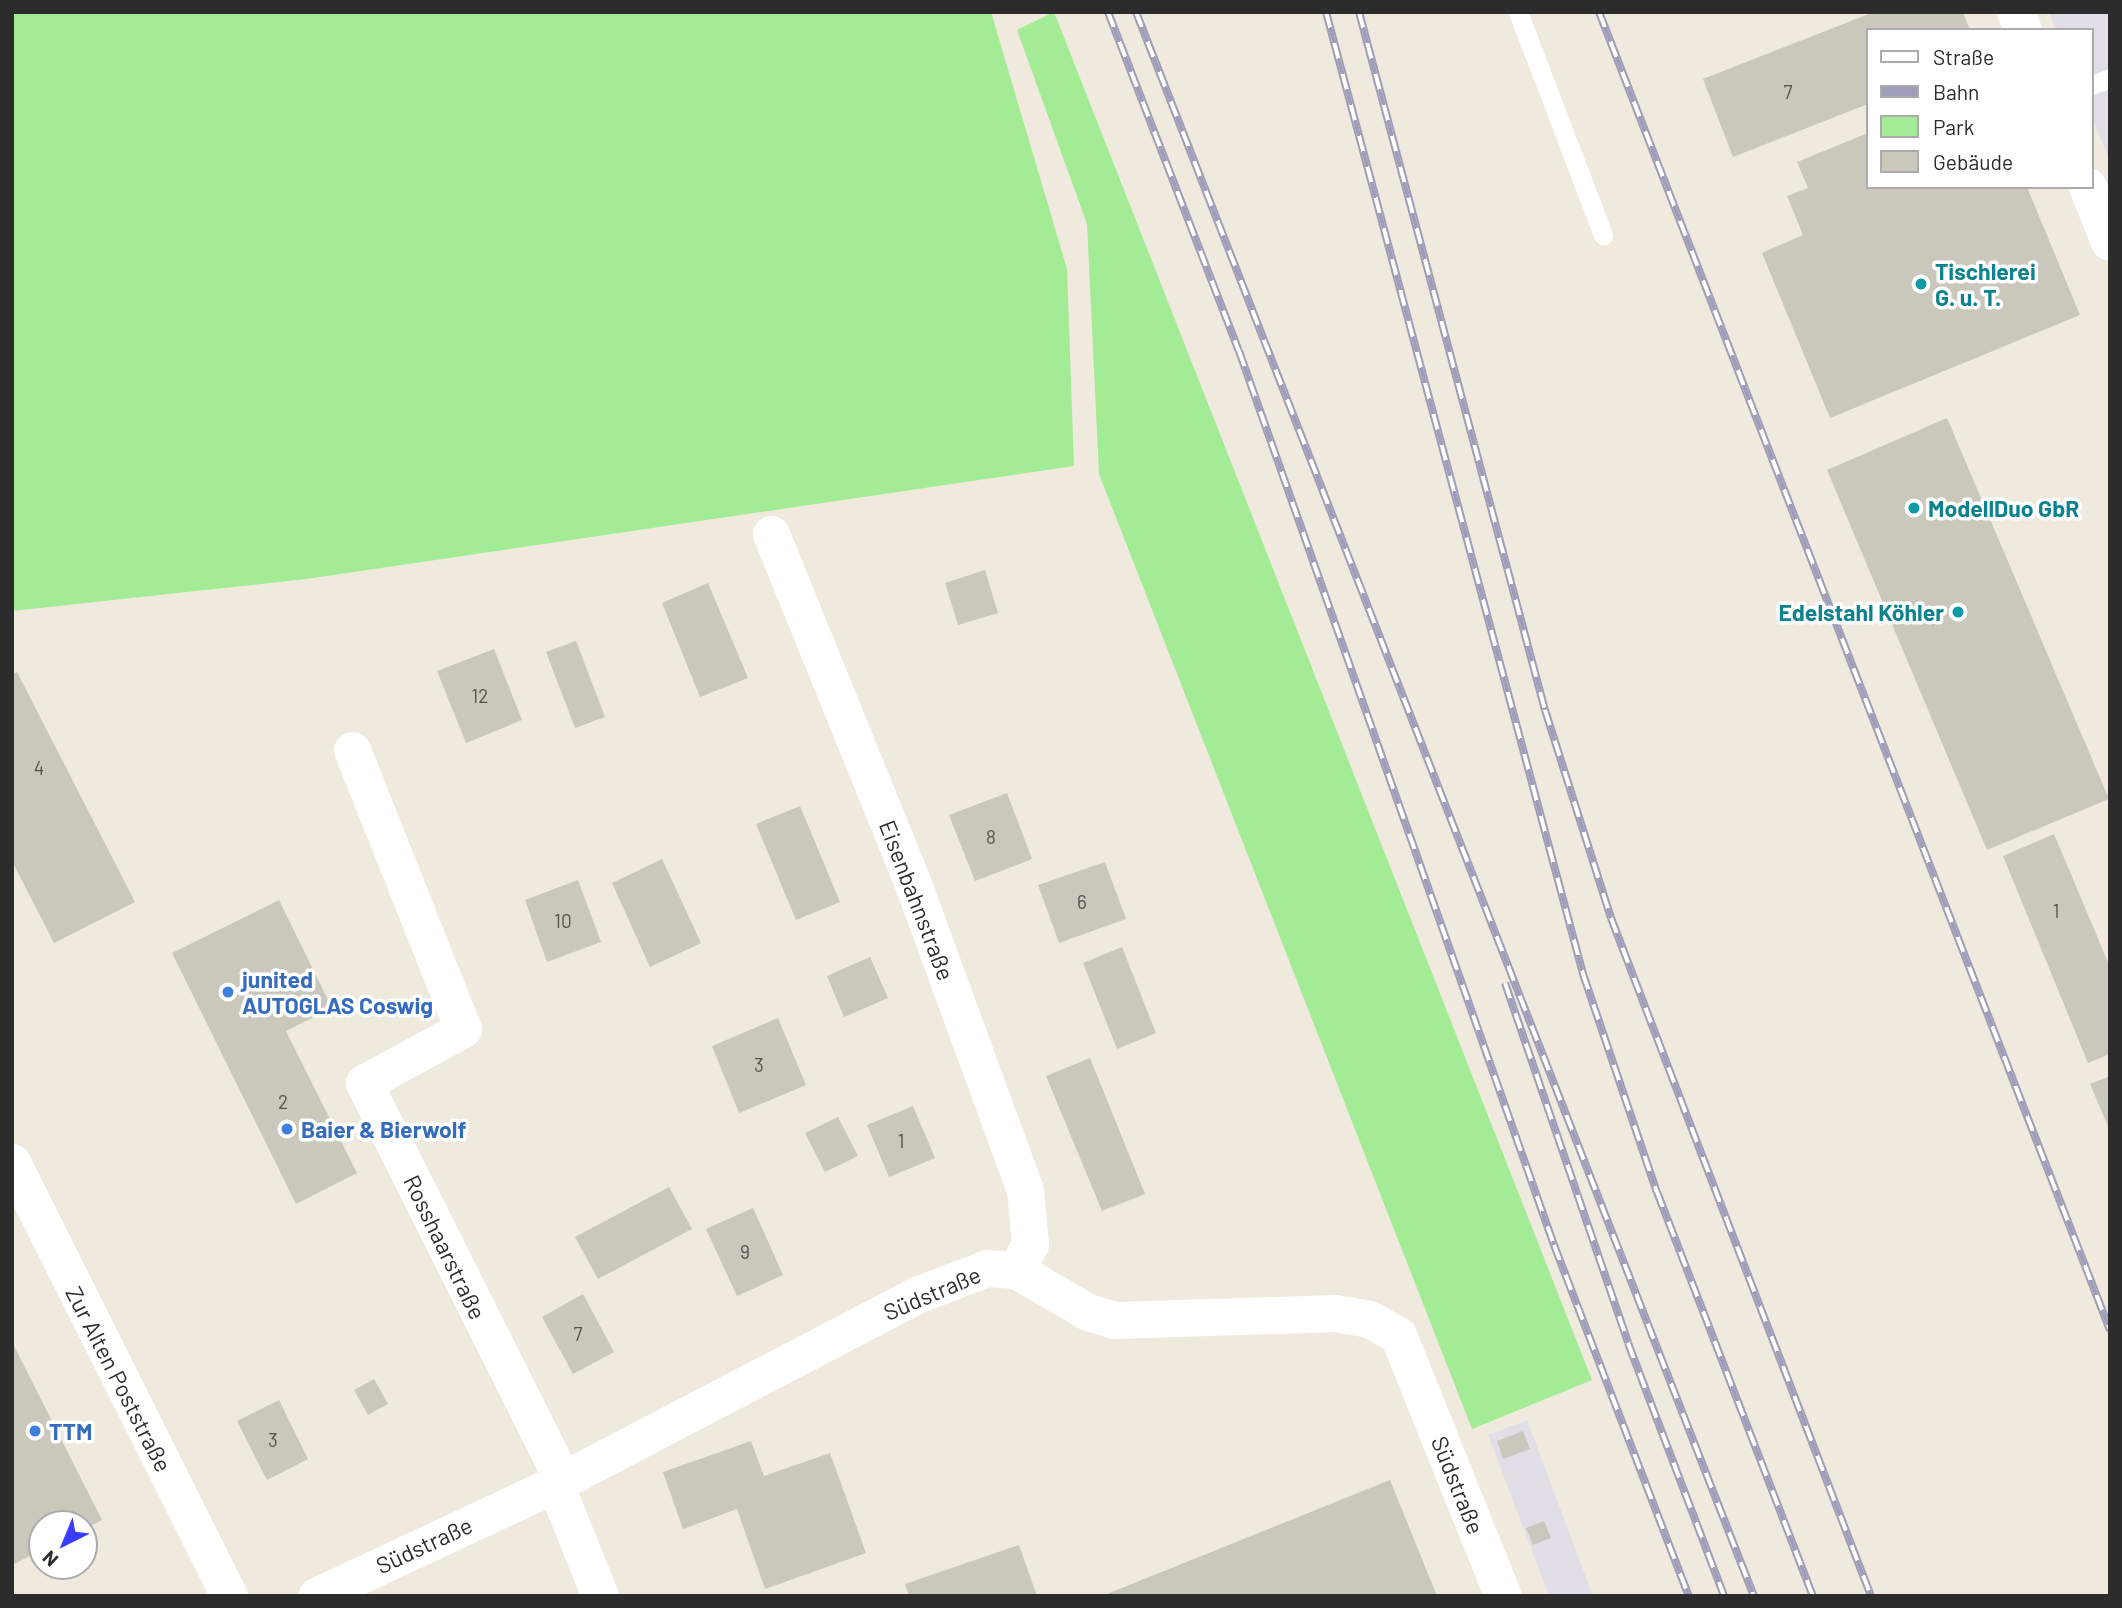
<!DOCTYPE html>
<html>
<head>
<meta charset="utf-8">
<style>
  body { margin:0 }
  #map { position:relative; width:2122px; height:1608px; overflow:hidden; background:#efeadd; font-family:Barlow,sans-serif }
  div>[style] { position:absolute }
  .industrial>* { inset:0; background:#e2dee7 }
  .green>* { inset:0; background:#a3eb94 }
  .building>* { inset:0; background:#cac7bc }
  .lane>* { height:19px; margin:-9.5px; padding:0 9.5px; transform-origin:9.5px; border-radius:9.5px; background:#fff }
  .street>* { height:37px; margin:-18.5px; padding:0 18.5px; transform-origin:18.5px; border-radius:18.5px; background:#fff }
  .secondary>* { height:38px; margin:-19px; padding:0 19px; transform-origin:19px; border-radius:19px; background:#fff }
  .rail>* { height:8px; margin-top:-4px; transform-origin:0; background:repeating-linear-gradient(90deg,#fff 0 16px,#9f9eb8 0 32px); box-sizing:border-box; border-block:2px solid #9f9eb8 }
  .dots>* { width:19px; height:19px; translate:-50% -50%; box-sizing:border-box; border:4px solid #fff; border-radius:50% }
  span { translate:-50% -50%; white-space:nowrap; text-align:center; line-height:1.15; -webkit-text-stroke:7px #fff; paint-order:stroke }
  .number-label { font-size:19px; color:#545350 }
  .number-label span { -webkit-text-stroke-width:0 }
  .culture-label { font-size:23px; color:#0d838f; font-weight:700 }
  .left { translate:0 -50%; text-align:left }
  .right { translate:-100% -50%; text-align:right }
  .street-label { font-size:23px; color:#2c2c2c }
  .shop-label { font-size:23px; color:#366cbe; font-weight:700 }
  .frame { position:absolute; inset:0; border:14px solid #2c2c2c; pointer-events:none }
  .legend { position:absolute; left:1866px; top:28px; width:228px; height:161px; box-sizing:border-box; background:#fff; border:2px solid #ababab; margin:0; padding:9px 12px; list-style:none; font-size:21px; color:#2c2c2c }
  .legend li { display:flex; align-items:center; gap:14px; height:35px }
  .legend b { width:35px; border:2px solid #ababab }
  .north { position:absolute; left:28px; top:1510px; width:70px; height:70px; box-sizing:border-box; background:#fff; border:2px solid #ababab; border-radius:50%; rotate:223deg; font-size:19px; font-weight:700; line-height:28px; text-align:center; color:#2c2c2c }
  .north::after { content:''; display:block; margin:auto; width:24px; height:32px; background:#3a3dff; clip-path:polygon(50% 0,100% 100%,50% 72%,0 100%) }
</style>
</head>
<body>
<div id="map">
  <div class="industrial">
    <i style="clip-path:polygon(2049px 12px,2110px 12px,2110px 161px,2092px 118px,2092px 30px,2056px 30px)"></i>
    <i style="clip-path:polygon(1527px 1420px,1593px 1596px,1549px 1596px,1488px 1435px)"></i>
  </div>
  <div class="green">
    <i style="clip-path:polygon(12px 12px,991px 12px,1067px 269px,1074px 466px,306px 579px,12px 611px)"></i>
    <i style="clip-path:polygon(1054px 12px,1592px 1380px,1472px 1429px,1099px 474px,1087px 224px,1017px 30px)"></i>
  </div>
  <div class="building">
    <i style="clip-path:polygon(1874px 12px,1963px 12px,1970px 30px,1868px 30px,1868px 104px,1733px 157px,1703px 79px)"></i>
    <i style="clip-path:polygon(1868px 133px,1868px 187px,2027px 187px,2080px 315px,1830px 418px,1762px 253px,1803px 235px,1787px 196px,1808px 188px,1797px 162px)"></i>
    <i style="clip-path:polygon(1947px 418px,2109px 799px,1987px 850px,1827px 470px)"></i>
    <i style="clip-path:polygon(985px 570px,998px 613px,958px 625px,945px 583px)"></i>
    <i style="clip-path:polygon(708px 583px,748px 678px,700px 697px,662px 603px)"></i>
    <i style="clip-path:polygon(576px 641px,605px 717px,575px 728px,546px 652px)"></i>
    <i style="clip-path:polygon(494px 649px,522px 720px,466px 743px,437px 671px)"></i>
    <i style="clip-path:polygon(17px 672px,135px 902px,54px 943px,12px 861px,12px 675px)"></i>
    <i style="clip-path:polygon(1007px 793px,1032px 859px,975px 881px,949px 815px)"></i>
    <i style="clip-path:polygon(800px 806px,840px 902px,796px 920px,756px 824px)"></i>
    <i style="clip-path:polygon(2054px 834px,2110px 967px,2110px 1054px,2088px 1063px,2003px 856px)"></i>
    <i style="clip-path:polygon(662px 859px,701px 943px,650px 967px,612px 883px)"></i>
    <i style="clip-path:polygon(1105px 862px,1126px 919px,1059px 943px,1038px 885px)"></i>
    <i style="clip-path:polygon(578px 880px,601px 942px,547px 962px,525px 900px)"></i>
    <i style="clip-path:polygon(279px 900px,332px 1008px,286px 1031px,357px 1173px,296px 1204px,172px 953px)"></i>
    <i style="clip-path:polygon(1122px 947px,1156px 1033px,1117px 1049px,1083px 963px)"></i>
    <i style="clip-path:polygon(870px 957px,888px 998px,844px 1017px,827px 976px)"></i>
    <i style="clip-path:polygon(778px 1018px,806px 1085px,739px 1113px,712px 1046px)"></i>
    <i style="clip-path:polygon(1090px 1058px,1145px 1194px,1102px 1211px,1046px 1076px)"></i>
    <i style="clip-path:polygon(2110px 1076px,2110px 1131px,2090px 1084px)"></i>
    <i style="clip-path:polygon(913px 1106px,935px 1158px,889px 1177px,867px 1125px)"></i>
    <i style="clip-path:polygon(838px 1117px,858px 1156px,825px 1172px,805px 1133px)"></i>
    <i style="clip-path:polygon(669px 1187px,692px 1229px,598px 1279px,575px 1237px)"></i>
    <i style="clip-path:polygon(753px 1208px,783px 1275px,737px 1296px,706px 1229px)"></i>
    <i style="clip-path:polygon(583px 1294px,614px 1352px,573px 1374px,542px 1317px)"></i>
    <i style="clip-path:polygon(12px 1342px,102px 1520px,84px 1529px,84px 1524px,42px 1524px,42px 1550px,12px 1565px)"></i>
    <i style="clip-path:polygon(374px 1379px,388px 1404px,368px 1415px,354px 1390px)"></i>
    <i style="clip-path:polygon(279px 1400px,308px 1459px,267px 1480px,237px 1421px)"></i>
    <i style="clip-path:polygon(1523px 1431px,1530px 1449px,1503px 1459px,1497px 1441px)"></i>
    <i style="clip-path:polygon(751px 1441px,764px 1476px,830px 1453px,866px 1553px,765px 1589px,737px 1509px,683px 1529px,663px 1472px)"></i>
    <i style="clip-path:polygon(1390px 1480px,1437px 1596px,1102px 1596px)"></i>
    <i style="clip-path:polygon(1544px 1521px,1551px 1538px,1533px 1545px,1526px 1528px)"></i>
    <i style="clip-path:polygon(1019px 1545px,1037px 1596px,909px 1596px,905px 1584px)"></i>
  </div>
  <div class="lane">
    <i style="left:1518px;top:12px;width:239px;rotate:69.1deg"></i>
    <i style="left:2092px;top:85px;width:19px;rotate:-21deg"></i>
  </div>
  <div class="street">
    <i style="left:771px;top:534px;width:378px;rotate:67.9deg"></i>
    <i style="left:913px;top:884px;width:326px;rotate:69.9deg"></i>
    <i style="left:1025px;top:1190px;width:54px;rotate:84.7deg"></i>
    <i style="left:1030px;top:1244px;width:30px;rotate:118deg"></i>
    <i style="left:352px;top:750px;width:300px;rotate:68.3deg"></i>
    <i style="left:463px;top:1029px;width:113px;rotate:151.4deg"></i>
    <i style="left:364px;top:1083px;width:444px;rotate:63.4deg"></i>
    <i style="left:12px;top:1162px;width:485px;rotate:63.4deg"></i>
    <i style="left:555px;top:1484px;width:121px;rotate:68.1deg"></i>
    <i style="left:316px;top:1596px;width:264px;rotate:-25.1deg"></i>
    <i style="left:555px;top:1484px;width:411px;rotate:-27.6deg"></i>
    <i style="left:919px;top:1294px;width:73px;rotate:-20.9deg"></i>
    <i style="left:987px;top:1268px;width:29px;rotate:4deg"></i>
    <i style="left:1016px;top:1270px;width:83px;rotate:30.3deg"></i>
    <i style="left:1088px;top:1312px;width:28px;rotate:17deg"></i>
    <i style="left:1115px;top:1320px;width:220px;rotate:-1.8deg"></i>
    <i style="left:1335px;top:1313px;width:35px;rotate:10deg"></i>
    <i style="left:1369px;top:1319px;width:33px;rotate:29deg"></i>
    <i style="left:1398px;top:1335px;width:281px;rotate:68.1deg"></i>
  </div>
  <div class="secondary">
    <i style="left:2016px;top:12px;width:19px;rotate:69deg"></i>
    <i style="left:2088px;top:187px;width:59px;rotate:68.2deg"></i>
  </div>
  <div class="rail">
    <i style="left:1108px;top:12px;width:363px;rotate:68.9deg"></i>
    <i style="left:1239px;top:351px;width:948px;rotate:70.59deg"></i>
    <i style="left:1554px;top:1245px;width:376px;rotate:69deg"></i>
    <i style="left:1136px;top:12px;width:1700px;rotate:68.69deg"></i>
    <i style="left:1326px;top:12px;width:996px;rotate:75.04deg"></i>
    <i style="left:1583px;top:974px;width:230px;rotate:71.3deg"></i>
    <i style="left:1657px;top:1192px;width:433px;rotate:68.9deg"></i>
    <i style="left:1359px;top:12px;width:722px;rotate:75.08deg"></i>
    <i style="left:1545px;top:710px;width:218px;rotate:72.4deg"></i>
    <i style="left:1611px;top:918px;width:726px;rotate:69.02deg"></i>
    <i style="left:1599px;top:12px;width:1414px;rotate:68.81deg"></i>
    <i style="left:1505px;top:983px;width:380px;rotate:71.1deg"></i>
    <i style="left:1628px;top:1343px;width:271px;rotate:69.2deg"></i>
  </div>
  <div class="dots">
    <i style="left:1921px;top:284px;background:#0f9aa8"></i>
    <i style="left:1914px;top:508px;background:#0f9aa8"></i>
    <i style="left:1958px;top:612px;background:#0f9aa8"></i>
    <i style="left:228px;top:992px;background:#3f7fe0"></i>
    <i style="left:287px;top:1129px;background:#3f7fe0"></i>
    <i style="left:35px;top:1431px;background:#3f7fe0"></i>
  </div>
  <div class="number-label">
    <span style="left:1788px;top:92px">7</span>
    <span style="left:480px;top:696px">12</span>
    <span style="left:39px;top:768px">4</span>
    <span style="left:991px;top:837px">8</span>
    <span style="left:1082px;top:902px">6</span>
    <span style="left:2056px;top:911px">1</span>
    <span style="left:563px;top:921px">10</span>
    <span style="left:759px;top:1065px">3</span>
    <span style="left:283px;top:1102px">2</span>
    <span style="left:901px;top:1141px">1</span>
    <span style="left:745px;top:1252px">9</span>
    <span style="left:578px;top:1334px">7</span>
    <span style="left:273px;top:1440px">3</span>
  </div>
  <div class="culture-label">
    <span class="left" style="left:1935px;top:284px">Tischlerei<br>G. u. T.</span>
    <span class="left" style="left:1928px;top:508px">ModellDuo GbR</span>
    <span class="right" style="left:1944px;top:612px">Edelstahl Köhler</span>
  </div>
  <div class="street-label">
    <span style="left:917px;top:900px;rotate:69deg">Eisenbahnstraße</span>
    <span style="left:445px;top:1247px;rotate:64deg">Rosshaarstraße</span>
    <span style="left:932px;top:1293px;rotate:-23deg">Südstraße</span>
    <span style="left:119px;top:1379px;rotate:63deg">Zur Alten Poststraße</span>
    <span style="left:1458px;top:1485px;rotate:68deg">Südstraße</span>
    <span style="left:424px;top:1545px;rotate:-25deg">Südstraße</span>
  </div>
  <div class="shop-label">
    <span class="left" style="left:242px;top:992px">junited<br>AUTOGLAS Coswig</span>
    <span class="left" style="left:301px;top:1129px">Baier &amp; Bierwolf</span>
    <span class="left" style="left:49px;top:1431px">TTM</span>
  </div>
  <div class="frame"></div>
  <ul class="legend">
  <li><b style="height:9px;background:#fff"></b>Straße</li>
  <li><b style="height:9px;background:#9f9eb8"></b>Bahn</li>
  <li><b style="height:19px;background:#a3eb94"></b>Park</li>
  <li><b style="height:19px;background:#cac7bc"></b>Gebäude</li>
  </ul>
  <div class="north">N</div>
</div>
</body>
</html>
